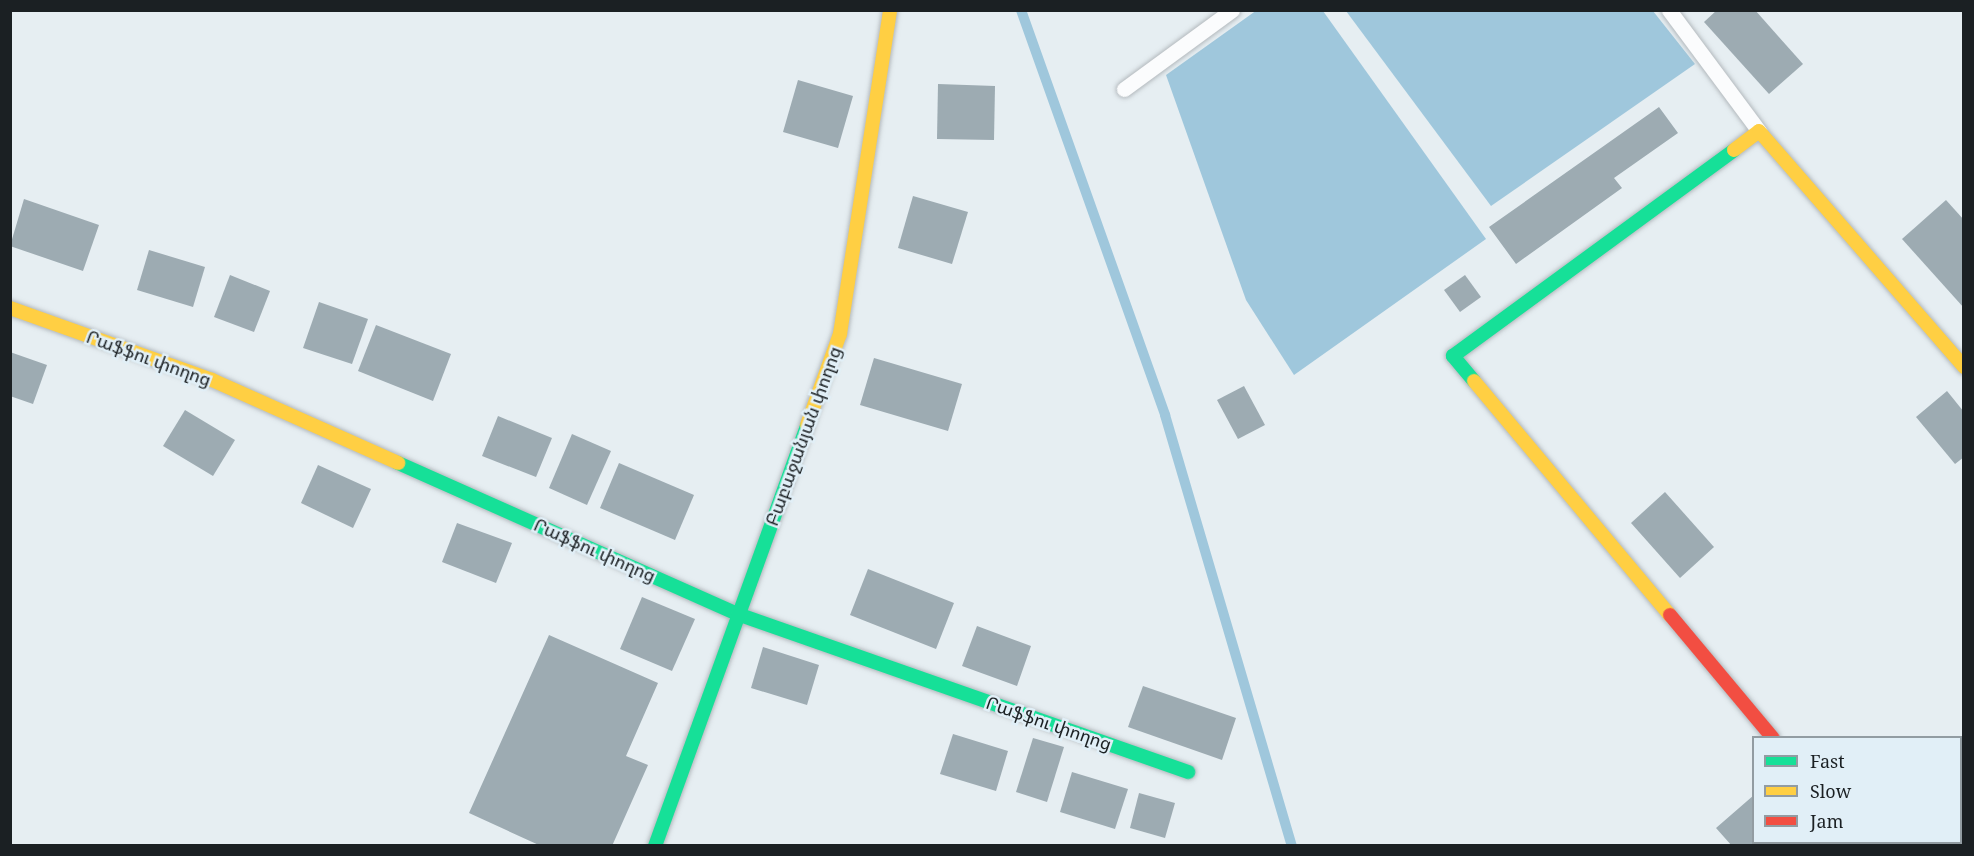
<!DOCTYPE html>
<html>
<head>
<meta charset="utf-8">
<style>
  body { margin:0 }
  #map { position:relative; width:1974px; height:856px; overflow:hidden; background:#e6eef2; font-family:"Noto Serif","Noto Sans Armenian",serif }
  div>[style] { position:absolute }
  .water>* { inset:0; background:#9fc7dc }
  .stream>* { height:10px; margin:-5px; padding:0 5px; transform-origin:5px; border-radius:5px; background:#9fc7dc }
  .building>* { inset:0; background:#9dabb2 }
  .roads { filter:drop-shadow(0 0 2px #b3b9bd) drop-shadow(0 0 2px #b3b9bd) }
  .lane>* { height:15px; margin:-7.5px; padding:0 7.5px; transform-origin:7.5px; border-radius:7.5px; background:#fbfcfd }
  .street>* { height:32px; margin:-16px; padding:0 16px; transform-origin:16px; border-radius:16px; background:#fbfcfd }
  .fast>* { height:14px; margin:-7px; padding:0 7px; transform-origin:7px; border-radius:7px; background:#16e098 }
  .slow>* { height:14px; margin:-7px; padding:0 7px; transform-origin:7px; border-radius:7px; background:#ffcf43 }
  .jam>* { height:14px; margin:-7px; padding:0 7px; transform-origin:7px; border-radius:7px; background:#f24e42 }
  span { translate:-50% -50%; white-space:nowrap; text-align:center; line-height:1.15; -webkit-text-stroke:5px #e1eff7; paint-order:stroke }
  .street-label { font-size:18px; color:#1b2023 }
  .frame { position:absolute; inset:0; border:12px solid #1b2023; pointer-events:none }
  .legend { position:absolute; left:1752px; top:736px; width:210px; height:108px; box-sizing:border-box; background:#e1eff7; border:2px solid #929ca2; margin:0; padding:8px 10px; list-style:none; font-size:18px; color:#1b2023 }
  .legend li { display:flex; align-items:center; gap:12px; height:30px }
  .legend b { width:30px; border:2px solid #929ca2 }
</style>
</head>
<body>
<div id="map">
  <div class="water">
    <i style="clip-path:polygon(1257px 10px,1323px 11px,1486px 239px,1294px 375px,1246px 300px,1166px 75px)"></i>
    <i style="clip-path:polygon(1346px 11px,1653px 11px,1695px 64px,1491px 206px)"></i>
  </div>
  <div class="stream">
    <i style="left:1021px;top:10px;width:430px;rotate:70.4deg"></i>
    <i style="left:1165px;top:415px;width:449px;rotate:73.6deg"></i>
  </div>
  <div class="building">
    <i style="clip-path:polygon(1717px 10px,1755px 10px,1803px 64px,1769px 94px,1704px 22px)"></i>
    <i style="clip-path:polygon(798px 80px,853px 96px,838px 148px,783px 132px)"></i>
    <i style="clip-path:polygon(938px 84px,995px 86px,994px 140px,937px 139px)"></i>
    <i style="clip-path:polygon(1659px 107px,1678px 133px,1614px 178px,1622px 188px,1516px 264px,1489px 227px)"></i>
    <i style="clip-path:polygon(913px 196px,968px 212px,952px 264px,898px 248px)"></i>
    <i style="clip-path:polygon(24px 199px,99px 225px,83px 271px,10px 246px)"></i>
    <i style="clip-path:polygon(1946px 200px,1964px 220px,1964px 308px,1902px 239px)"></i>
    <i style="clip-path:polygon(149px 250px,205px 267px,193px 307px,137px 290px)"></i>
    <i style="clip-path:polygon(230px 275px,270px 291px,254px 332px,214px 317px)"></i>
    <i style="clip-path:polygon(1465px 275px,1481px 297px,1460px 312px,1444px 290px)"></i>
    <i style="clip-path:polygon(319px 302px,368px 319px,352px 364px,303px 348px)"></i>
    <i style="clip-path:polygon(376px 325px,451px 354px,433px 401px,358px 371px)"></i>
    <i style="clip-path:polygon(10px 352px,47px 365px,33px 404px,10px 396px)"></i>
    <i style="clip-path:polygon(874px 358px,962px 384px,948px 431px,860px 405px)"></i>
    <i style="clip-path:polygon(1244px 386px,1265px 425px,1238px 439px,1217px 400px)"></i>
    <i style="clip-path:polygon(1947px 391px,1964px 412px,1964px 457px,1955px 464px,1916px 417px)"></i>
    <i style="clip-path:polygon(185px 410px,235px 440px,213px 476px,163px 446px)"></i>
    <i style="clip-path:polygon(498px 416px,552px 438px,536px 477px,482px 456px)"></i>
    <i style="clip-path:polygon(572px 434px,611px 451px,587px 505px,549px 488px)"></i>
    <i style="clip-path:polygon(619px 463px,694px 495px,675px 540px,600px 508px)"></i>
    <i style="clip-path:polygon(318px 465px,371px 489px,353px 528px,301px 503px)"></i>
    <i style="clip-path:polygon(1665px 492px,1714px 547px,1680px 578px,1631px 523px)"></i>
    <i style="clip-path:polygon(457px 523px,512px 543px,496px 583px,442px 562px)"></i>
    <i style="clip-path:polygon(868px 569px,954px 603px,936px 649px,850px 615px)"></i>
    <i style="clip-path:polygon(642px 597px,695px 619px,672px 671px,620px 649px)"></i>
    <i style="clip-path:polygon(977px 626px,1031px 646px,1017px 686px,962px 666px)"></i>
    <i style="clip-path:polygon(549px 635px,658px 683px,626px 756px,648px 765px,612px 846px,541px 846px,469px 813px)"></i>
    <i style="clip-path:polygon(763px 647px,819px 665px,807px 705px,751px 688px)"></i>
    <i style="clip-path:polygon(1143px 686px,1236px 718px,1222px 760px,1128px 727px)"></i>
    <i style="clip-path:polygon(953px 734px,1008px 751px,996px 791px,940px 774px)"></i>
    <i style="clip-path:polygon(1033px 738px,1064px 747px,1047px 802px,1016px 792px)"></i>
    <i style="clip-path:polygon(1072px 772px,1128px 789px,1115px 829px,1060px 812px)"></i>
    <i style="clip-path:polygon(1960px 775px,1964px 779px,1960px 801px)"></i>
    <i style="clip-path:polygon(1139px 793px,1175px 803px,1165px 838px,1130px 828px)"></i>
    <i style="clip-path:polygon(1754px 795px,1754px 842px,1810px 844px,1732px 846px,1716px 828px)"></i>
  </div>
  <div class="roads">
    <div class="lane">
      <i style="left:1669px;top:10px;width:151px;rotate:53.4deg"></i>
      <i style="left:1124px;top:89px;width:134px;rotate:-36.2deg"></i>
    </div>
    <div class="street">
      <i style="left:1865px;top:842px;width:5px;rotate:53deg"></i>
    </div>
    <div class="fast">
      <i style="left:1474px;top:381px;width:33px;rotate:-130deg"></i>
      <i style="left:1453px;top:356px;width:348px;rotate:-36.2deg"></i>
      <i style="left:398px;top:463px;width:374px;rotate:24deg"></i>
      <i style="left:740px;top:615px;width:475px;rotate:19.3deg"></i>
      <i style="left:655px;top:846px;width:448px;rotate:-70.1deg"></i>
    </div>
    <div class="slow">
      <i style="left:1734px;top:150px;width:31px;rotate:-37deg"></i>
      <i style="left:1759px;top:131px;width:313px;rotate:49deg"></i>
      <i style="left:10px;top:308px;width:214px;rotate:19.6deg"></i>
      <i style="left:212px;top:380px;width:204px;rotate:24deg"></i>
      <i style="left:1474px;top:381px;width:305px;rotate:50.1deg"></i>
      <i style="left:807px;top:425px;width:97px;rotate:-70.1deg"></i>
      <i style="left:840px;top:334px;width:328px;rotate:-81.2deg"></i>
    </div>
    <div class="jam">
      <i style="left:1670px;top:615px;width:160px;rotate:50.1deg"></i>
    </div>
  </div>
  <div class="street-label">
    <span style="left:149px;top:358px;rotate:20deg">Րաֆֆու փողոց</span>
    <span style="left:803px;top:436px;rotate:-70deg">Բաբաջանյան փողոց</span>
    <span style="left:595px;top:550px;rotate:24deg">Րաֆֆու փողոց</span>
    <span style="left:1049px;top:723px;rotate:19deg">Րաֆֆու փողոց</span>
  </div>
  <div class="frame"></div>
  <ul class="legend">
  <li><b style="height:8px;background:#16e098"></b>Fast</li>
  <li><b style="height:8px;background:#ffcf43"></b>Slow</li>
  <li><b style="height:8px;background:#f24e42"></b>Jam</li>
  </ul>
</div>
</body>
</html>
